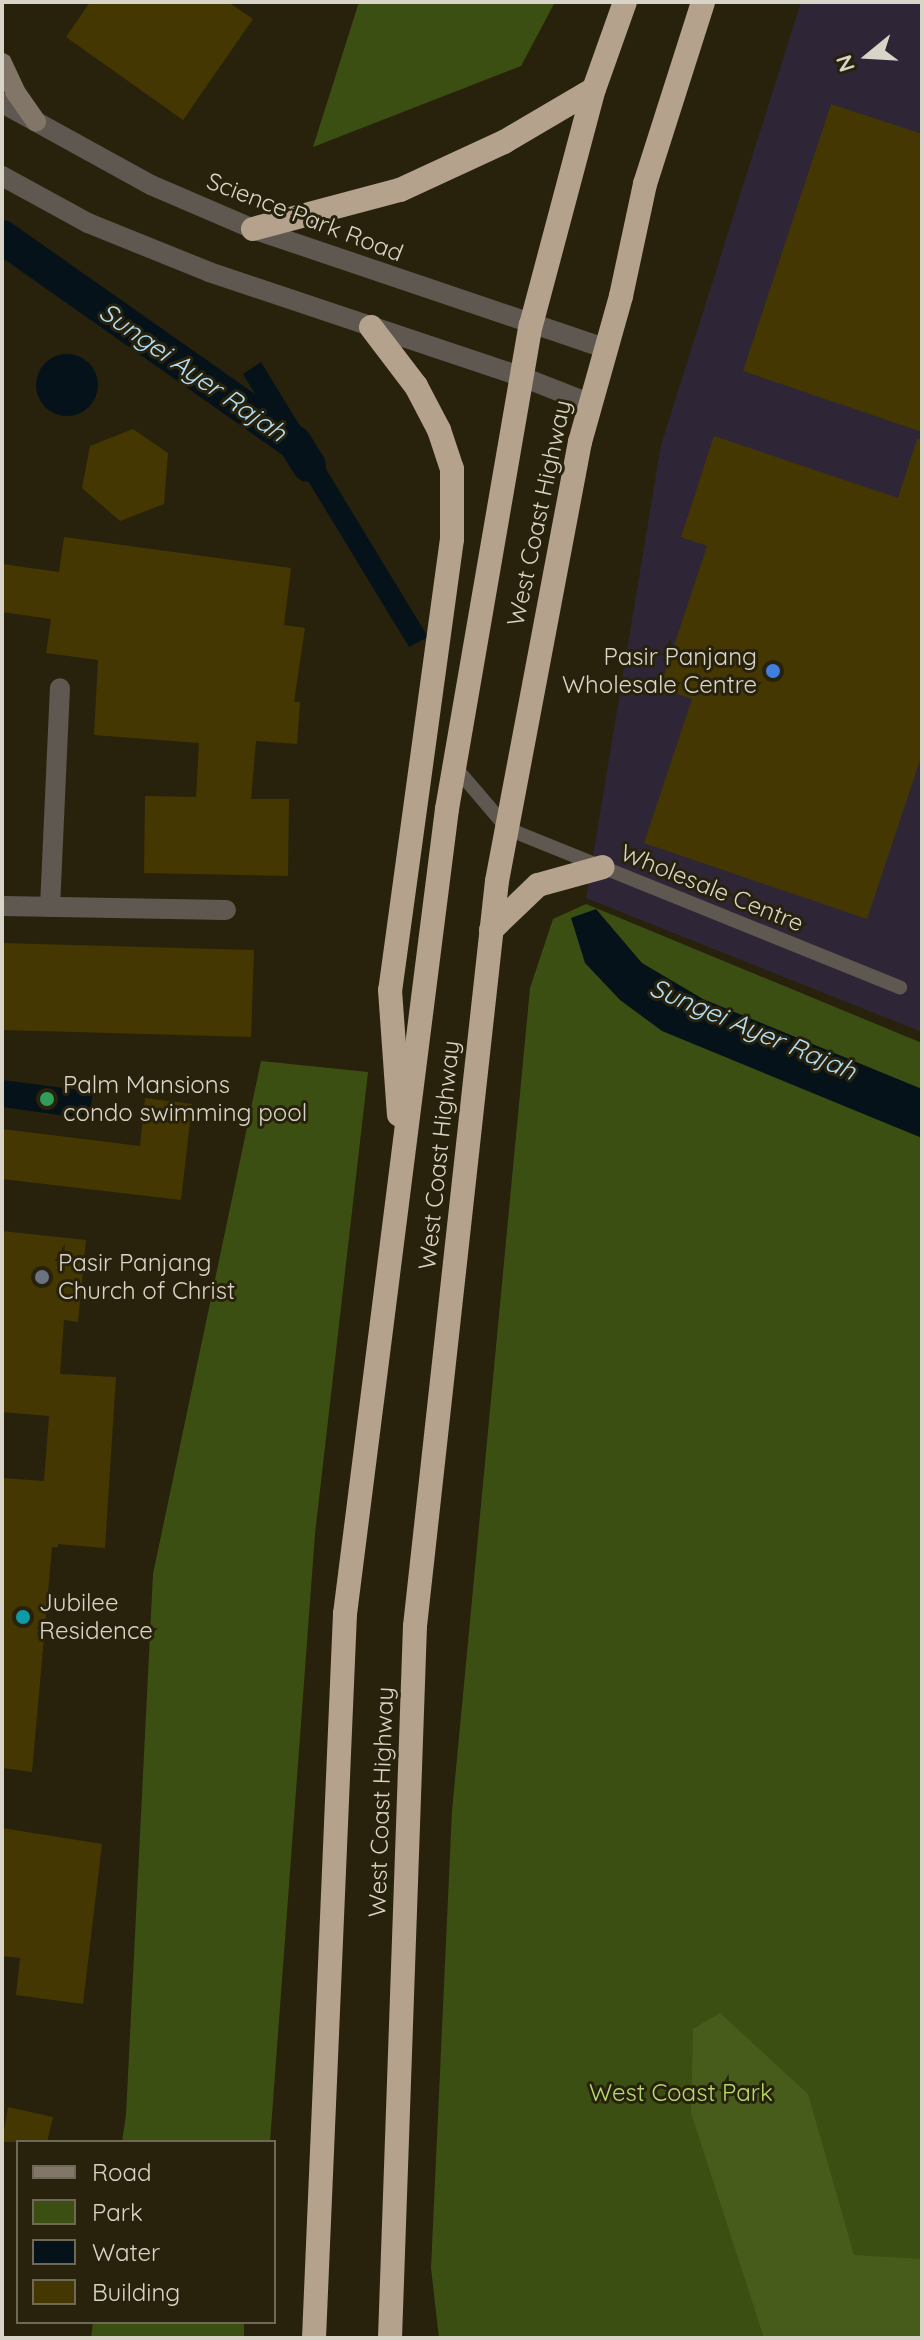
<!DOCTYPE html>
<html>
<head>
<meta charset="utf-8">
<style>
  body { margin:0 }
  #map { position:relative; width:924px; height:2340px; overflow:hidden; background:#28220d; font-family:Quicksand,sans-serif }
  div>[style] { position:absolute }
  .commercial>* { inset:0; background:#2e2636 }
  .green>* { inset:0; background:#3c4f12 }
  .forest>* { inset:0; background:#475b1b }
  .water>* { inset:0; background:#061219 }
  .round { border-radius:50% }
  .canal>* { height:34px; margin:-17px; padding:0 17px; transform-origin:17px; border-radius:17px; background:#061219 }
  .building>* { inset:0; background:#443701 }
  .lane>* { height:14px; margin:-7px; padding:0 7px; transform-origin:7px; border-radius:7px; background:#5f5850 }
  .street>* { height:20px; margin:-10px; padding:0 10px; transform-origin:10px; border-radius:10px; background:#5f5850 }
  .secondary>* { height:20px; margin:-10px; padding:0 10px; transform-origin:10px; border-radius:10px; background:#827669 }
  .highway>* { height:24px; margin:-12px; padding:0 12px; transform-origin:12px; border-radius:12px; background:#b4a28d }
  .dots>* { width:22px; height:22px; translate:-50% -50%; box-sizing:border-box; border:4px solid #28220d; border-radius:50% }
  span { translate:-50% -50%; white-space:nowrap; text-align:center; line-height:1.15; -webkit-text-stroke:6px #28220d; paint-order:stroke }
  .street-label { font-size:24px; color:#d8d4c7 }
  .poi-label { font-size:24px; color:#d8d4c7 }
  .right { translate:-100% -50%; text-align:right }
  .left { translate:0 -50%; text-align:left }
  .park-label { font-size:24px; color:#b5db6c }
  .water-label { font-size:26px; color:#b1def7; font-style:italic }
  .frame { position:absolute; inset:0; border:4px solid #d8d4c7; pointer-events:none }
  .legend { position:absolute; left:16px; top:2140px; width:260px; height:184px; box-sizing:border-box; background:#28220d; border:2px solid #6e6957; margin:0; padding:10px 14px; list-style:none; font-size:24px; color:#d8d4c7 }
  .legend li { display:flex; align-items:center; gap:16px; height:40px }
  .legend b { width:40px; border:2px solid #6e6957 }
  .north { position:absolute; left:828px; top:16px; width:80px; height:80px; -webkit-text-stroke:6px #28220d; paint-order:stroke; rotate:252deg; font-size:22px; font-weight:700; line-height:32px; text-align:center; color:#d8d4c7 }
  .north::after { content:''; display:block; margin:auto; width:28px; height:36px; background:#d8d4c7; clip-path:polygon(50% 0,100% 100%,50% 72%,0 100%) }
</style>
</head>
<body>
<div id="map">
  <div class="commercial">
    <i style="clip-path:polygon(801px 2px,922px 2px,922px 1032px,586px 898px,661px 445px)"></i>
  </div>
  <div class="green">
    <i style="clip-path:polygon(359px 2px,555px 2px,521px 66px,313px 147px)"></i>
    <i style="clip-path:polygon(586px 904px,922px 1043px,922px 2338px,439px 2338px,431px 2268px,452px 1811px,530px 988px,553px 919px)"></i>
    <i style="clip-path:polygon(261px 1061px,368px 1072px,315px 1534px,270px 2142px,122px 2142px,126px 2115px,153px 1574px)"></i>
    <i style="clip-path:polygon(93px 2322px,244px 2322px,244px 2338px,91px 2338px)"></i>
  </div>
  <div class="forest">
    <i style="clip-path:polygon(720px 2013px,808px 2094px,854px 2255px,922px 2259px,922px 2338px,764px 2338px,691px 2113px,693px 2029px)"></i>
  </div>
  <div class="water">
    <i class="round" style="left:36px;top:354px;width:62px;height:62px"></i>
    <i style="clip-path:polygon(261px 362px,428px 637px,409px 647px,243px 374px)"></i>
    <i style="clip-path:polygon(596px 909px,642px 963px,703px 999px,922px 1089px,922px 1138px,662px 1031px,620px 1000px,585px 963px,571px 918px)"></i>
    <i style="clip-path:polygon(3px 1080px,93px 1092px,89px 1119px,2px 1107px)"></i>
  </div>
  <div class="canal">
    <i style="left:2px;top:237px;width:358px;rotate:35.1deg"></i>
    <i style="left:295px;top:443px;width:26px;rotate:58deg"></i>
  </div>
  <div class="building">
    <i style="clip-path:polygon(90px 2px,228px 2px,253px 19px,183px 120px,66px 37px)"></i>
    <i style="clip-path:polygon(831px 104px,922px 134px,922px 432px,743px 371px)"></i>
    <i style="clip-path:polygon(133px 429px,168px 453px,164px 504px,120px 521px,82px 488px,90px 446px)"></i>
    <i style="clip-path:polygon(714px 436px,898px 498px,917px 439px,922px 439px,922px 754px,867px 919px,644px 843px,692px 699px,660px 688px,707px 546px,681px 537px)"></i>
    <i style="clip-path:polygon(64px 537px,291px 568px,284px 625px,305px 628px,294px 702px,300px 702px,297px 744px,256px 741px,251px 799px,289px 799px,288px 876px,144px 873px,145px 796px,196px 797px,199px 743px,94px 735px,98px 660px,46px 653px,51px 619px,2px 612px,2px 564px,59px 572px)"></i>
    <i style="clip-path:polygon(2px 943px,254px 950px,251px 1037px,2px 1030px)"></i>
    <i style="clip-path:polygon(145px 1098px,192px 1104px,181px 1200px,2px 1179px,2px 1129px,140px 1146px)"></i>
    <i style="clip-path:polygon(2px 1231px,86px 1240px,78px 1322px,64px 1320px,60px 1374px,116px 1377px,105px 1548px,58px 1544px,58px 1547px,52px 1547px,32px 1772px,2px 1768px,2px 1478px,44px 1481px,49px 1416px,2px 1412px)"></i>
    <i style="clip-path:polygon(2px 1828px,102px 1844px,83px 2004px,16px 1995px,20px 1958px,2px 1956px)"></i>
    <i style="clip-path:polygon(8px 2107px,53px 2117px,47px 2142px,2px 2142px)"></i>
  </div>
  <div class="lane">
    <i style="left:455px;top:767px;width:82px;rotate:49.5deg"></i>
    <i style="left:508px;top:829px;width:423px;rotate:22deg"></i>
  </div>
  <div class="street">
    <i style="left:2px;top:103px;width:170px;rotate:28.8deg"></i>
    <i style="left:151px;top:185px;width:111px;rotate:23.3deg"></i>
    <i style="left:253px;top:229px;width:371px;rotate:18.7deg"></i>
    <i style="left:2px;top:176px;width:98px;rotate:28.7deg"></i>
    <i style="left:88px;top:223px;width:131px;rotate:22deg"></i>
    <i style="left:209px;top:272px;width:328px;rotate:18.5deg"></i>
    <i style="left:520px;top:376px;width:76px;rotate:21.5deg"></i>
    <i style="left:2px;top:906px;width:224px;rotate:1deg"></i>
    <i style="left:50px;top:907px;width:219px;rotate:-87.4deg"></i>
  </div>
  <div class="secondary">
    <i style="left:2px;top:63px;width:33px;rotate:65deg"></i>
    <i style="left:16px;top:93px;width:35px;rotate:55deg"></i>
  </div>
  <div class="highway">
    <i style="left:253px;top:229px;width:152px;rotate:-14.9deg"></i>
    <i style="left:400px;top:190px;width:115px;rotate:-24.8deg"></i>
    <i style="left:504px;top:142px;width:104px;rotate:-30.5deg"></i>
    <i style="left:371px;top:327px;width:74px;rotate:52.7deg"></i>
    <i style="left:416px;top:386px;width:50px;rotate:62.4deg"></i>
    <i style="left:439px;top:430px;width:41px;rotate:71.6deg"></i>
    <i style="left:452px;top:469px;width:70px;rotate:90deg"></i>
    <i style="left:452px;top:539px;width:455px;rotate:97.8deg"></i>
    <i style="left:390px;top:990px;width:125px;rotate:85.9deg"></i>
    <i style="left:491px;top:930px;width:65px;rotate:-43.8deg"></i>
    <i style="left:538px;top:885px;width:67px;rotate:-15.5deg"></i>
    <i style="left:314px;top:2338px;width:725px;rotate:-87.55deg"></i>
    <i style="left:345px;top:1614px;width:811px;rotate:-82.78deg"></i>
    <i style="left:447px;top:809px;width:491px;rotate:-80.2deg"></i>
    <i style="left:531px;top:325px;width:244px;rotate:-75.1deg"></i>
    <i style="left:594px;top:89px;width:92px;rotate:-70.4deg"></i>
    <i style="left:390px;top:2338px;width:712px;rotate:-87.99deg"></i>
    <i style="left:415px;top:1626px;width:749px;rotate:-83.72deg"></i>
    <i style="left:497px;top:881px;width:447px;rotate:-79.3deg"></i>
    <i style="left:580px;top:442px;width:152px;rotate:-74.3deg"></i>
    <i style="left:621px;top:296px;width:115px;rotate:-77.9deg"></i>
    <i style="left:645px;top:184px;width:191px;rotate:-72.3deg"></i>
  </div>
  <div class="dots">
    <i style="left:773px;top:671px;background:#3f7fe0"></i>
    <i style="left:47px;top:1099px;background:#2e9e5b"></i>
    <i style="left:42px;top:1277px;background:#6b7280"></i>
    <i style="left:23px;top:1617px;background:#0f9aa8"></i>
  </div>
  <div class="street-label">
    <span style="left:305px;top:217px;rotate:21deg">Science Park Road</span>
    <span style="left:539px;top:513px;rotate:-78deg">West Coast Highway</span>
    <span style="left:712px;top:888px;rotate:22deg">Wholesale Centre</span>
    <span style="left:439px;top:1155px;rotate:-84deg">West Coast Highway</span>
    <span style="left:381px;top:1802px;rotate:-88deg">West Coast Highway</span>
  </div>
  <div class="poi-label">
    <span class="right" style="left:757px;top:671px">Pasir Panjang<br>Wholesale Centre</span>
    <span class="left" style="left:63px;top:1099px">Palm Mansions<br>condo swimming pool</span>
    <span class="left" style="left:58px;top:1277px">Pasir Panjang<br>Church of Christ</span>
    <span class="left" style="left:39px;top:1617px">Jubilee<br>Residence</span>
  </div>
  <div class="park-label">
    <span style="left:681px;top:2093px">West Coast Park</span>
  </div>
  <div class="water-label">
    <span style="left:193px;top:372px;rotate:35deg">Sungei Ayer Rajah</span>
    <span style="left:753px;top:1029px;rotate:23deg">Sungei Ayer Rajah</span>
  </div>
  <div class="frame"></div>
  <ul class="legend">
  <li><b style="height:10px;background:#827669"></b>Road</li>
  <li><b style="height:22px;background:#3c4f12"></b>Park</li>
  <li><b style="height:22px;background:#061219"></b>Water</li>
  <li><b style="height:22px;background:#443701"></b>Building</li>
  </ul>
  <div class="north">N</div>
</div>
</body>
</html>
